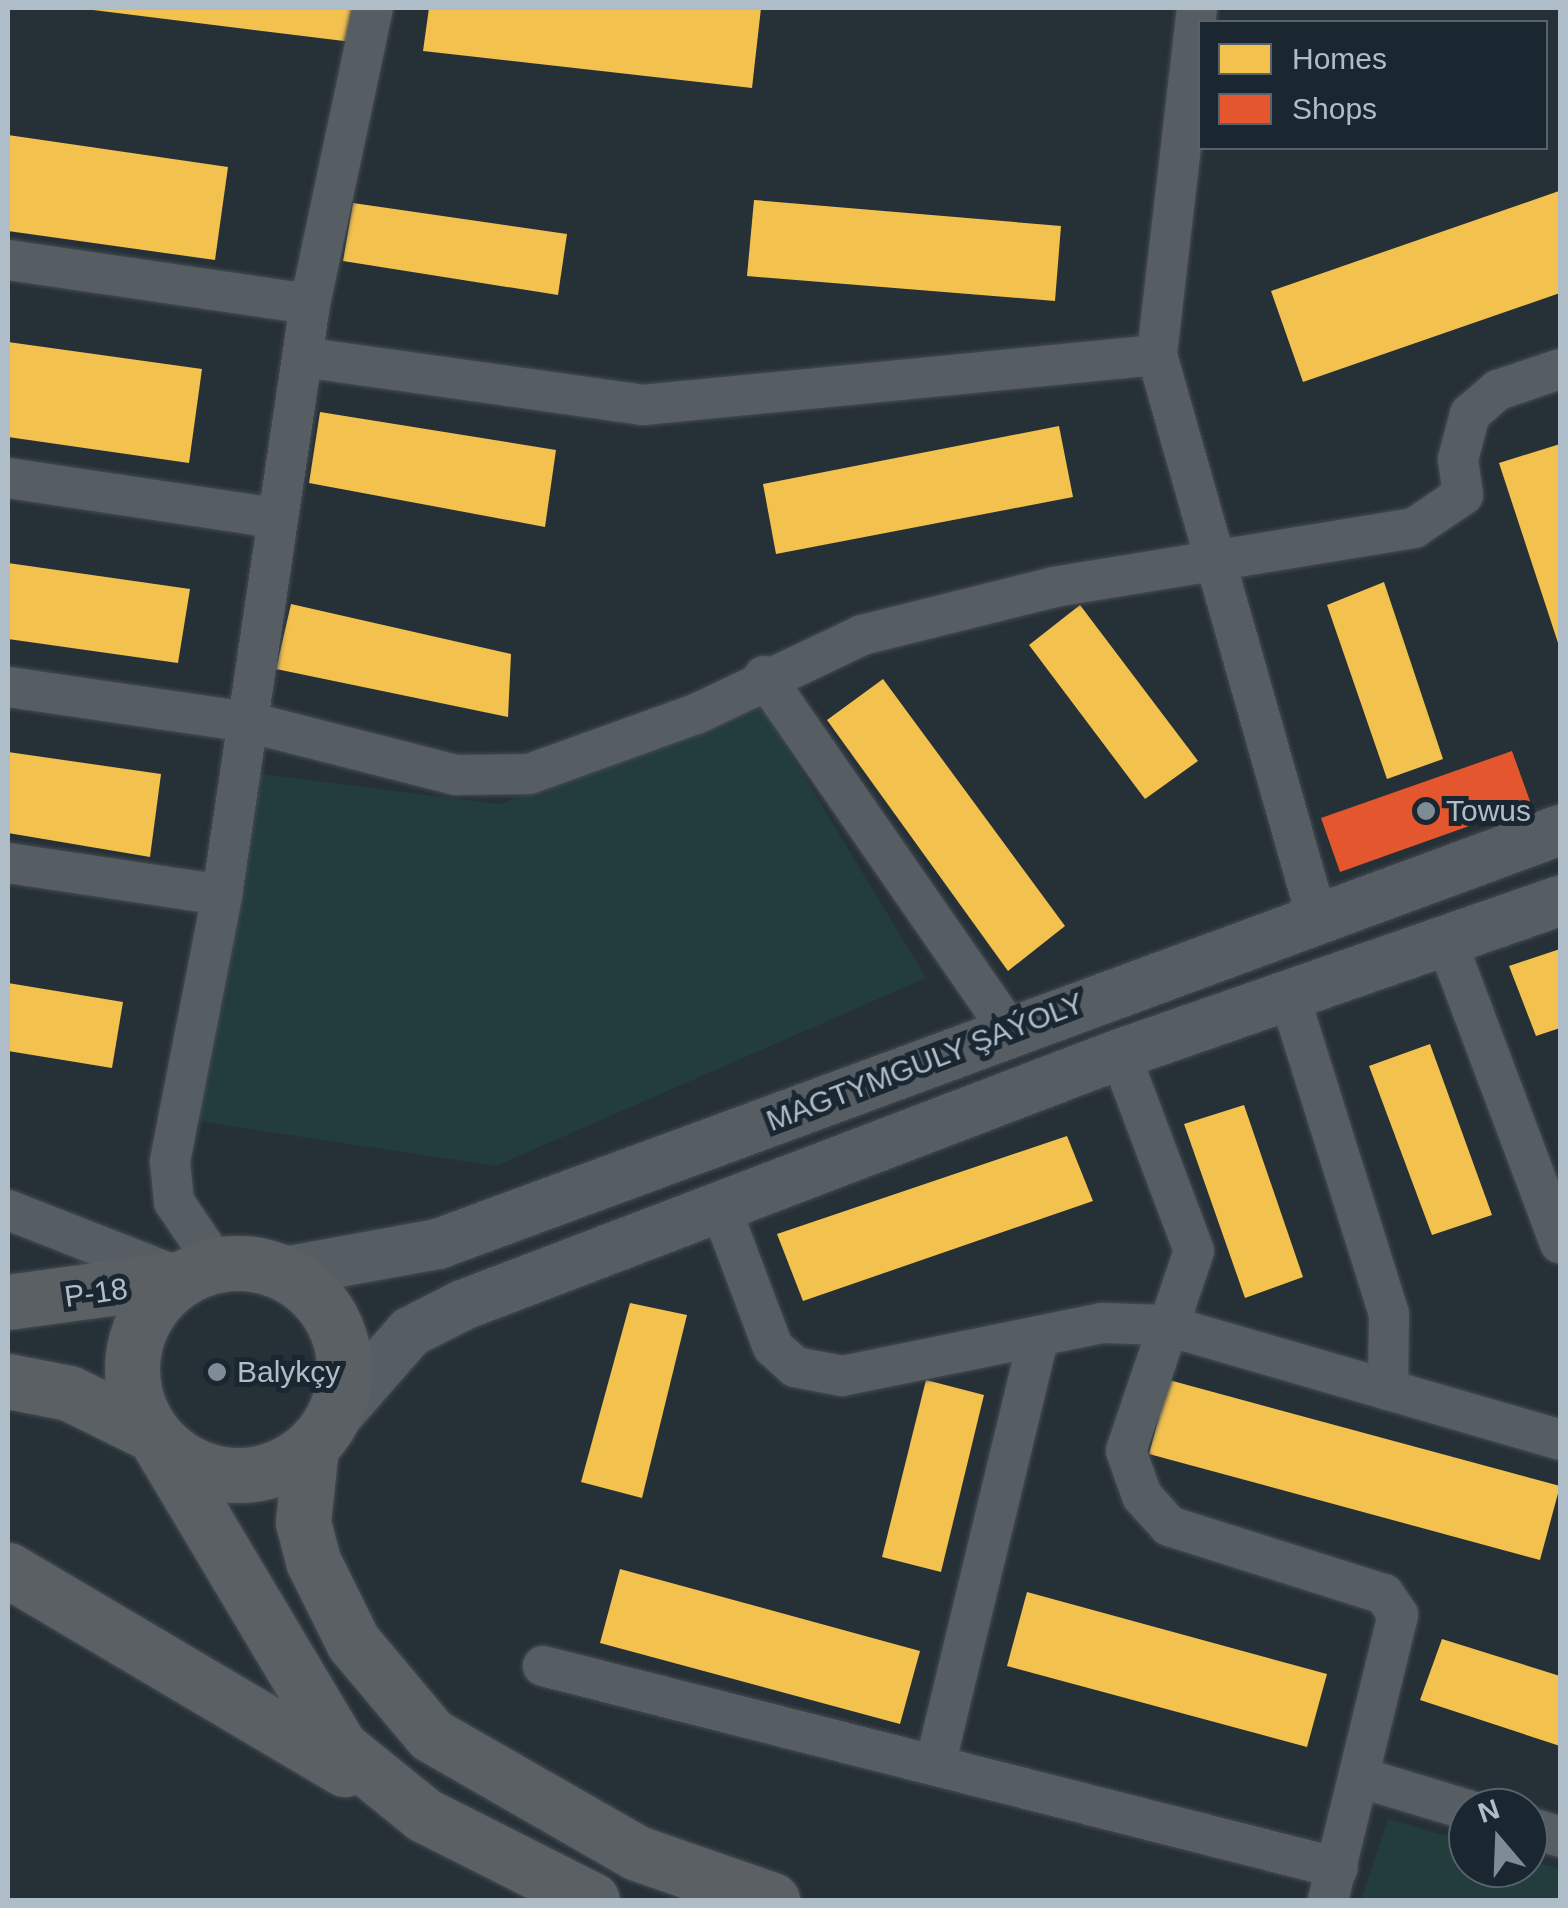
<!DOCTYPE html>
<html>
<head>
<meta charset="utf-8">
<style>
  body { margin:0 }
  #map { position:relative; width:1568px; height:1908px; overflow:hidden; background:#263037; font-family:Helvetica,sans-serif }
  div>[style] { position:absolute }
  .green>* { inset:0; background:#233c3c }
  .homes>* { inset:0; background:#f2c14e }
  .shops>* { inset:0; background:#e4572e }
  .roads { filter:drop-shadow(0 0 2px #454c51) drop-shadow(0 0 2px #454c51) }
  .minor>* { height:40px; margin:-20px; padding:0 20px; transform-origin:20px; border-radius:20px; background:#565e64 }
  .tertiary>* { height:50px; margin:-25px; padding:0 25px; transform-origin:25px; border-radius:25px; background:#565e64 }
  .trunk>* { height:55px; margin:-27.5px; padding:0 27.5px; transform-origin:27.5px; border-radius:27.5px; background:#5b6065 }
  .trunk>.ring { margin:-27.5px; padding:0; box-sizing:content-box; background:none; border:55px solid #5b6065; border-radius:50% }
  .dots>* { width:28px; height:28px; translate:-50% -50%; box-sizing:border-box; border:5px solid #1a2731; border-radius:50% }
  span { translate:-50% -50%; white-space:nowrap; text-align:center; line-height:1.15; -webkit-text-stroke:10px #1a2731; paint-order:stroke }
  .poi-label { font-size:30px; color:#afbdc8 }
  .left { translate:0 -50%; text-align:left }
  .street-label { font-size:30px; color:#afbdc8 }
  .frame { position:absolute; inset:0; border:10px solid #afbdc8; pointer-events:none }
  .legend { position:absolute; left:1198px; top:20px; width:350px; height:130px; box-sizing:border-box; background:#1a2731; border:2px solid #56636d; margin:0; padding:12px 18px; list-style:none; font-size:30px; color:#afbdc8 }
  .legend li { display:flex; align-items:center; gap:20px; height:50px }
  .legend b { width:50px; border:2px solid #56636d }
  .north { position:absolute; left:1448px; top:1788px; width:100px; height:100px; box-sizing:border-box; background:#1a2731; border:2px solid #56636d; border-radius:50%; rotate:341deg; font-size:28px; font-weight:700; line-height:40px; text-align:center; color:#afbdc8 }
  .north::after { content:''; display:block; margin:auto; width:35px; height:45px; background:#7f8c95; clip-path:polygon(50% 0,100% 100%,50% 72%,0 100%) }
</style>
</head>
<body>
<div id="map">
  <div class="green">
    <i style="clip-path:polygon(761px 704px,926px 978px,496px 1166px,196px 1121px,254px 773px,499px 804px)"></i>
    <i style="clip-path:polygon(1388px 1819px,1468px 1842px,1468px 1868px,1528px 1868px,1528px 1860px,1560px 1869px,1560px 1900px,1361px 1900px)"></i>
  </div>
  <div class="homes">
    <i style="clip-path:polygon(77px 8px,356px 8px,352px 42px)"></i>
    <i style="clip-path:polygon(429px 8px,761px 8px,752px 88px,423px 51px)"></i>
    <i style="clip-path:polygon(8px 135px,228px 167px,215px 260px,8px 231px)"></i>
    <i style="clip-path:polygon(1559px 191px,1560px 293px,1303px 382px,1271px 291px)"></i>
    <i style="clip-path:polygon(754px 200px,1061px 226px,1055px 301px,747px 276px)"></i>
    <i style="clip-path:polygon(353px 203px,567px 234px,558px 295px,343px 261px)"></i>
    <i style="clip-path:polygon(8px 342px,202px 369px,189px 463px,8px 437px)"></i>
    <i style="clip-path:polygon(320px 412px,556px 450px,545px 527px,309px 483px)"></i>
    <i style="clip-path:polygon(1059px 426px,1073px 497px,776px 554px,763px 484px)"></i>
    <i style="clip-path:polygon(1560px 444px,1560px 649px,1499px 463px)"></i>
    <i style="clip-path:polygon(8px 563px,190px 589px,178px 663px,8px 639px)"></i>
    <i style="clip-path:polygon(1384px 582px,1443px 759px,1387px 779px,1327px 605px)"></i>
    <i style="clip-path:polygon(291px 604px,511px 654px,508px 717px,276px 669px)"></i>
    <i style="clip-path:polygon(1080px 605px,1198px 761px,1145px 799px,1029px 645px)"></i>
    <i style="clip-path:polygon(883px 679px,1065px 926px,1008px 971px,827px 720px)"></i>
    <i style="clip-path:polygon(8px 752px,161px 774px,150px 857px,8px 833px)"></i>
    <i style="clip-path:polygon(1560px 949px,1560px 1028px,1536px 1036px,1509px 966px)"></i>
    <i style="clip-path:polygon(8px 983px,123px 1002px,112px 1068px,8px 1051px)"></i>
    <i style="clip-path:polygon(1430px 1044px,1492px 1215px,1432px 1235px,1369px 1066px)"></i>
    <i style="clip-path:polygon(1244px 1105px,1303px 1277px,1245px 1298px,1184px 1124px)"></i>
    <i style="clip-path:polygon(1067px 1136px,1093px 1201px,803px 1301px,777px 1234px)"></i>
    <i style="clip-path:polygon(630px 1303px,687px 1315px,642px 1498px,581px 1482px)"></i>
    <i style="clip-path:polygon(926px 1380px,984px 1395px,941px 1572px,882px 1557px)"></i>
    <i style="clip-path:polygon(1169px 1380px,1560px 1486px,1540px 1560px,1149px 1454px)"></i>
    <i style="clip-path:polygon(620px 1569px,920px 1651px,900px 1724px,600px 1643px)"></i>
    <i style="clip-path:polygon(1027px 1592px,1327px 1674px,1307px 1747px,1007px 1666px)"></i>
    <i style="clip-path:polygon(1442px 1639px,1560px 1676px,1560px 1746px,1420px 1700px)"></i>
  </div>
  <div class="shops">
    <i style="clip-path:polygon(1512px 751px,1531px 804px,1340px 872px,1321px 818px)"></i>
  </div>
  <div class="roads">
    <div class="minor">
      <i style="left:1197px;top:8px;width:349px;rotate:96.6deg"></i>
      <i style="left:1157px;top:355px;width:582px;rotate:74.15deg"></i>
      <i style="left:8px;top:260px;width:305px;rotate:8.3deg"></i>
      <i style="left:302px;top:357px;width:344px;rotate:8deg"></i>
      <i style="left:643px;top:405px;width:516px;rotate:-5.56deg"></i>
      <i style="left:8px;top:478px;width:272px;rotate:8.5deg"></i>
      <i style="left:764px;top:676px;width:431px;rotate:55.3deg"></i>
      <i style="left:8px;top:687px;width:243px;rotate:8.3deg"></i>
      <i style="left:248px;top:722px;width:215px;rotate:14.3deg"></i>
      <i style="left:456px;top:775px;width:73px;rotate:-0.8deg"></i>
      <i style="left:529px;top:774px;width:177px;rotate:-19.8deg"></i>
      <i style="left:696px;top:714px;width:184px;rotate:-25.4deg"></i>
      <i style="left:862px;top:635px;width:198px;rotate:-14deg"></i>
      <i style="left:1054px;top:587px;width:365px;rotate:-9.3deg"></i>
      <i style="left:1414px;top:528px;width:59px;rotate:-34deg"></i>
      <i style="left:1463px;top:495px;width:36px;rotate:-98deg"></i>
      <i style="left:1458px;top:459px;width:47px;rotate:-75.1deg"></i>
      <i style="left:1470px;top:414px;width:37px;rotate:-41deg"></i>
      <i style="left:1498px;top:390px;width:65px;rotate:-18.7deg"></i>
      <i style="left:8px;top:863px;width:216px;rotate:8.5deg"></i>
      <i style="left:1446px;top:940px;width:324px;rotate:69.4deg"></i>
      <i style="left:1289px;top:995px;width:334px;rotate:72.6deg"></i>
      <i style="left:1389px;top:1314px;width:76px;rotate:90.8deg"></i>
      <i style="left:1120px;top:1054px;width:210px;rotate:69.4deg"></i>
      <i style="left:1194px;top:1251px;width:211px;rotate:108.8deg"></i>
      <i style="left:1126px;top:1451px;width:48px;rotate:70.4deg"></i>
      <i style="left:1142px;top:1496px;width:40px;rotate:48deg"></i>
      <i style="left:1169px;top:1526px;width:225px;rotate:17.6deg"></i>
      <i style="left:1384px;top:1594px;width:25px;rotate:56deg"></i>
      <i style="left:1398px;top:1615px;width:293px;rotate:103.8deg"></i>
      <i style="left:721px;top:1209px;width:147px;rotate:69.4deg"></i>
      <i style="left:773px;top:1347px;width:30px;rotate:42deg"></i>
      <i style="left:795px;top:1367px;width:48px;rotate:10.8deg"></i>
      <i style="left:842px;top:1376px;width:265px;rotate:-11.5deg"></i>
      <i style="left:1102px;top:1323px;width:63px;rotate:1.8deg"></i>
      <i style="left:1165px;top:1325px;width:411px;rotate:16.2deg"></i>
      <i style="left:8px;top:1210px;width:184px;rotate:21.4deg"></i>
      <i style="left:216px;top:1264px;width:75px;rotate:-124.1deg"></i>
      <i style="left:174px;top:1202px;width:41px;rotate:-95.6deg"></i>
      <i style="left:170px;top:1161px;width:271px;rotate:-78.9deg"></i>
      <i style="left:222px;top:895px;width:598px;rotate:-81.53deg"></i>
      <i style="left:310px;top:304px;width:303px;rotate:-78deg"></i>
      <i style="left:543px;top:1666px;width:820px;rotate:14.26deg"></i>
      <i style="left:935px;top:1765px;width:441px;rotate:-76.4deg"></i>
      <i style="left:1362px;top:1778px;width:111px;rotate:16.8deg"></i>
      <i style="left:1528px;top:1827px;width:34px;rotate:17deg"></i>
    </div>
    <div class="tertiary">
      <i style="left:284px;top:1272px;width:157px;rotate:-10.3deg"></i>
      <i style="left:438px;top:1244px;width:1196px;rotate:-20.25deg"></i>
      <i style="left:333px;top:1420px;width:117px;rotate:-48.8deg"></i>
      <i style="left:410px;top:1332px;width:59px;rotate:-27deg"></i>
      <i style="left:463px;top:1305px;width:703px;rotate:-20.91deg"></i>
      <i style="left:1120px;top:1054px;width:466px;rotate:-19.2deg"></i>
    </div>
    <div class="trunk">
      <i class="ring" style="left:132px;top:1263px;width:157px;height:157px"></i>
      <i style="left:8px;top:1302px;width:177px;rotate:-7.8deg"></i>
      <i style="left:8px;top:1381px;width:62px;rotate:11.1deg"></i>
      <i style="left:69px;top:1393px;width:95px;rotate:26.3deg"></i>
      <i style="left:154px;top:1435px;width:363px;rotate:59.2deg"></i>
      <i style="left:340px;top:1747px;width:108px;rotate:39deg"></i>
      <i style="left:424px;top:1815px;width:188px;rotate:26.8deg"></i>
      <i style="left:311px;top:1447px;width:75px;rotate:96.1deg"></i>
      <i style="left:303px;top:1522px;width:40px;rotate:75.6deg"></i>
      <i style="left:313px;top:1561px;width:90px;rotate:63.7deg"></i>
      <i style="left:353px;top:1642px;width:121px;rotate:50deg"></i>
      <i style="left:431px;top:1735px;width:237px;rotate:29.8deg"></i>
      <i style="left:637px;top:1853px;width:143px;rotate:19.2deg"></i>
      <i style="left:8px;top:1570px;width:391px;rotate:30.6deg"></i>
    </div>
  </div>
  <div class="dots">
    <i style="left:1426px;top:811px;background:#7f8c95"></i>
    <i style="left:217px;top:1372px;background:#7f8c95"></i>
  </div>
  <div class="poi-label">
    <span class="left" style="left:1446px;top:811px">Towus</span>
    <span class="left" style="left:237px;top:1372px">Balykçy</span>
  </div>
  <div class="street-label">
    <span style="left:925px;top:1062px;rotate:-21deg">MAGTYMGULY ŞAÝOLY</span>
    <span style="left:96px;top:1293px;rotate:-8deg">P-18</span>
  </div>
  <div class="frame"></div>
  <ul class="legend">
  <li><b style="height:28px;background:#f2c14e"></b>Homes</li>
  <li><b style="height:28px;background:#e4572e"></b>Shops</li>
  </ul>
  <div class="north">N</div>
</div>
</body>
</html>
